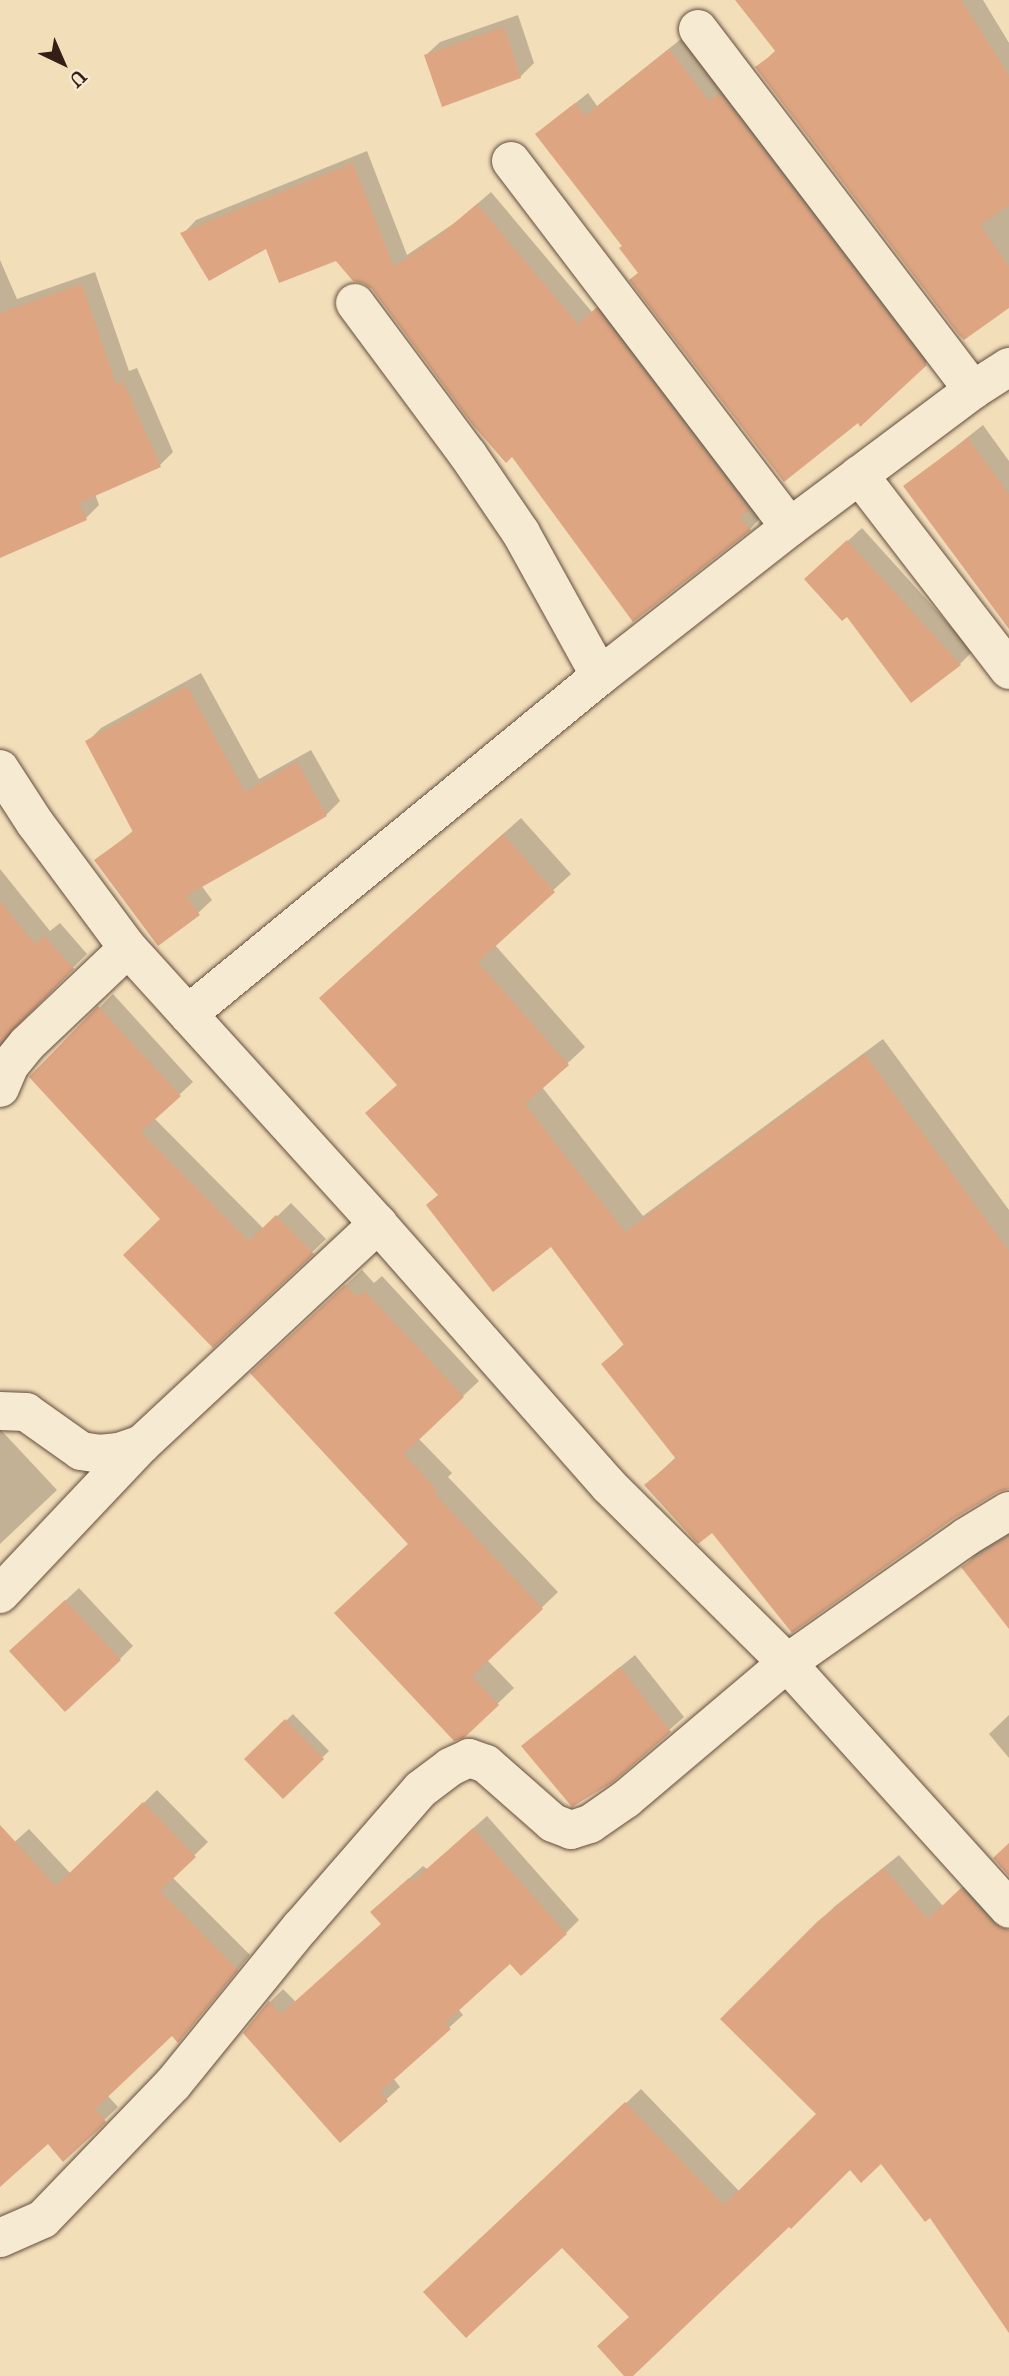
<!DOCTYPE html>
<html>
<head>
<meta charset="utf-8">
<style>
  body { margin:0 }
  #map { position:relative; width:1009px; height:2376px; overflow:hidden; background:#f3deba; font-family:"IM FELL Great Primer",serif }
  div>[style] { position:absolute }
  .shadow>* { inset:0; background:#0003 }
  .building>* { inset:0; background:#dda582 }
  .roads { filter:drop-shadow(0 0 2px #644e3e) drop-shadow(0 0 2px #644e3e) }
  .minor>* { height:38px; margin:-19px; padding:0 19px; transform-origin:19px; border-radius:19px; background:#f7ead2 }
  span { translate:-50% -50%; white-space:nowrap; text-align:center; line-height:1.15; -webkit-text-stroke:5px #f7ead2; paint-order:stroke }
  .north { position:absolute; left:28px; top:28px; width:70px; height:70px; -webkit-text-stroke:5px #f7ead2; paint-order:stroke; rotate:136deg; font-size:19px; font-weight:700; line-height:28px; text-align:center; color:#351e15 }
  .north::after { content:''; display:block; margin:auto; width:24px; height:32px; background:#351e15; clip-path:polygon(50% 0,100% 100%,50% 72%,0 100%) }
</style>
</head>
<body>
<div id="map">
  <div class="shadow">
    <i style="clip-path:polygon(753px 0,983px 0,1009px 43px,1009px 306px,757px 68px,776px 50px)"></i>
    <i style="clip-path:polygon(518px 15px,534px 63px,520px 77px,426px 55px,440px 42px)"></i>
    <i style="clip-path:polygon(681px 39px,937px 352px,925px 364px,640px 272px,624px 246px,537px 134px,588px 93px,597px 106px)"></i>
    <i style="clip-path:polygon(367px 151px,407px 255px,456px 222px,491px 192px,592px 312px,610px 296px,763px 515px,750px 529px,513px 455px,374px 289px,336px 259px,183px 234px,196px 220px)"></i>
    <i style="clip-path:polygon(0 260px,17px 299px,95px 272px,129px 371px,137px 368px,173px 452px,160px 465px,95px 494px,99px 505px,86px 518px,0 556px)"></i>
    <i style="clip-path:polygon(983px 425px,1009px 461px,1009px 628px,906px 486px)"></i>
    <i style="clip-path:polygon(862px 528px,973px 651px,960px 664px,820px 566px)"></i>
    <i style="clip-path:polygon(201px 673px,259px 779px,311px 750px,340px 801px,326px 815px,201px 885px,212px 900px,198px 913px,96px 861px,134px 830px,87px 742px,101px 728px)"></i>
    <i style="clip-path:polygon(521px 818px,571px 874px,494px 944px,585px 1047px,542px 1087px,643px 1216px,883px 1039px,1009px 1210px,1009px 1487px,713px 1530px,646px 1485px,676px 1457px,603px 1364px,625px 1343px,552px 1244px,439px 1194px,399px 1084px,338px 981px)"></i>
    <i style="clip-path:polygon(0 869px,50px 931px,60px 923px,87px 954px,23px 1016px,0 1048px)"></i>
    <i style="clip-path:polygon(113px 994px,193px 1082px,154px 1118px,264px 1229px,291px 1203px,326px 1239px,213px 1345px,162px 1219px,31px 1076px)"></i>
    <i style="clip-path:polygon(362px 1270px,374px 1283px,382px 1276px,479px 1381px,418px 1438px,452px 1473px,448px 1477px,558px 1592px,487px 1660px,514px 1688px,464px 1736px,410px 1543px,268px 1358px)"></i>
    <i style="clip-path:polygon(0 1429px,57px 1490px,0 1544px)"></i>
    <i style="clip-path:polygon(1009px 1534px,1009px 1626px,963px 1568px,976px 1554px)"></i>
    <i style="clip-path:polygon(79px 1588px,133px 1646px,120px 1659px,25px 1638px)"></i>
    <i style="clip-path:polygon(635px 1655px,684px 1717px,612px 1780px,523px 1746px)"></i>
    <i style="clip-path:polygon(293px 1714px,329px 1751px,283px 1796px,247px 1759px)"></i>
    <i style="clip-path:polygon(1009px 1715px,1009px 1758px,989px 1734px)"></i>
    <i style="clip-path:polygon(157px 1790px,208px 1842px,172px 1877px,250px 1955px,178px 2040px,172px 2034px,107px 2095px,118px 2107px,63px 2159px,48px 2142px,0 2185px,0 1855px,29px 1829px,71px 1874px)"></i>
    <i style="clip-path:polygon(487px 1816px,579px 1920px,566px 1933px,511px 1962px,458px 2009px,463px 2015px,393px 2078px,400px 2087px,340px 2141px,270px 2002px,283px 1989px,296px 2002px,383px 1924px,386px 1899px,423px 1866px,427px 1869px)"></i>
    <i style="clip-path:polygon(899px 1855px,943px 1906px,976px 1875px,1009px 1916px,998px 1927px,1009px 2016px,1009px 2298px,882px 2162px,850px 2167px,630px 2376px,627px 2376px,630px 2316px,562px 2245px,440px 2278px,641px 2089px,740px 2192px,818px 2114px,722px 2019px,834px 1907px)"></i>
  </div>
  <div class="building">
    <i style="clip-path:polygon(735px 0,961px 0,1009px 75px,1009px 205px,980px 225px,1009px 266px,1009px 308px,964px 340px,959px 335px,755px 67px,776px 52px)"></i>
    <i style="clip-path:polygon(504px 27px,521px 78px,442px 107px,424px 55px)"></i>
    <i style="clip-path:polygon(669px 49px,709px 101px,719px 93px,927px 365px,860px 427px,858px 423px,784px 482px,629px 280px,638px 273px,619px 248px,622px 246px,535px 134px,575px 103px,585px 116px)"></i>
    <i style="clip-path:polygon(353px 163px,394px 267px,440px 235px,477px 204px,578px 324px,596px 308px,749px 510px,740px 517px,751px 530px,633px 622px,512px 457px,506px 463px,472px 424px,372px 289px,363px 283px,353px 281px,336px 261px,279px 283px,266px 249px,209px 281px,180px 233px)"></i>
    <i style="clip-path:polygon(82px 284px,116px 384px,123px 381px,161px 467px,79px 503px,87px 520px,0 558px,0 313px)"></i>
    <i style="clip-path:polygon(968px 438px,1009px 494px,1009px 629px,903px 486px)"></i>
    <i style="clip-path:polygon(847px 540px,961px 665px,911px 703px,847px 617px,842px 621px,804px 579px)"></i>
    <i style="clip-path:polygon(187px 686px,245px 792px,297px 762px,327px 816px,186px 896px,200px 915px,158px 946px,94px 860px,133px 832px,85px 741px)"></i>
    <i style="clip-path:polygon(503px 834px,555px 892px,478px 962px,569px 1065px,525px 1104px,625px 1232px,865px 1054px,1009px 1251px,1009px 1489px,998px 1492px,953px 1519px,792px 1633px,712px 1533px,698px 1544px,644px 1485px,676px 1459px,601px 1364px,624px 1345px,551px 1247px,493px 1292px,426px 1205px,438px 1195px,365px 1113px,397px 1085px,319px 998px)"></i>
    <i style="clip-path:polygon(0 901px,35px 944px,44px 936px,74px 969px,0 1043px)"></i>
    <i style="clip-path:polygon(98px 1006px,181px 1096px,141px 1132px,249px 1241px,276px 1215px,314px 1254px,213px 1348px,123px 1255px,160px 1219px,29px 1077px)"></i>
    <i style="clip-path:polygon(345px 1285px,358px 1297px,365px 1291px,464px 1397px,404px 1454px,437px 1490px,434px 1493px,543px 1609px,472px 1676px,499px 1705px,464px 1738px,454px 1741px,334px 1613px,408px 1544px,250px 1373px)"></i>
    <i style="clip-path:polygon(1009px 1537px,1009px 1629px,961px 1567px)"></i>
    <i style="clip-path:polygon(65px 1600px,121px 1660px,65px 1712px,9px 1651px)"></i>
    <i style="clip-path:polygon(620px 1667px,671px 1732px,613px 1782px,572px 1807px,521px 1746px)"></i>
    <i style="clip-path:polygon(285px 1719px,324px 1759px,283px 1799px,244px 1759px)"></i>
    <i style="clip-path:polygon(143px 1802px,196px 1857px,160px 1891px,238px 1970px,178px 2043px,172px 2036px,95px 2109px,106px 2122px,98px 2130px,63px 2162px,48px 2144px,0 2187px,0 1825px,56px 1886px)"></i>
    <i style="clip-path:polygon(473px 1828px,567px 1934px,521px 1976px,510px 1964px,445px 2023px,451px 2029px,380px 2092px,388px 2101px,340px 2143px,243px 2033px,269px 2001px,281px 2014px,381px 1924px,370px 1912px,409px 1878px,412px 1882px)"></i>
    <i style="clip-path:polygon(1009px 1843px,1009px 1876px,993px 1858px)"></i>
    <i style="clip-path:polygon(884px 1868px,928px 1919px,961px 1888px,993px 1924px,1009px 1930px,1009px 2333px,930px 2218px,925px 2222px,881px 2164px,861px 2183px,850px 2170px,791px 2229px,789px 2227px,633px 2376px,624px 2376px,597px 2346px,629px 2317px,562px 2248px,466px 2338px,423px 2292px,625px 2102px,724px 2205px,816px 2114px,720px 2019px,818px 1921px)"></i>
  </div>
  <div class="roads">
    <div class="minor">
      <i style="left:698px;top:29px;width:454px;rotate:52.7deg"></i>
      <i style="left:511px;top:161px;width:460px;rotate:52.7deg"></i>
      <i style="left:355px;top:303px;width:189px;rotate:53.4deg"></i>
      <i style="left:468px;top:455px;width:94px;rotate:55.8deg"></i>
      <i style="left:521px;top:533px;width:163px;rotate:61.1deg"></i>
      <i style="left:859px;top:475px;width:246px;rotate:52.4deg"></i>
      <i style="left:0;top:769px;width:64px;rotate:57.1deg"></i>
      <i style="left:35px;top:823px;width:156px;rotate:53.4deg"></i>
      <i style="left:128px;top:948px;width:372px;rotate:47.8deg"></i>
      <i style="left:378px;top:1224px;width:349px;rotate:48.6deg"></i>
      <i style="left:609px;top:1486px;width:251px;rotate:44.8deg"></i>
      <i style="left:787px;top:1663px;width:331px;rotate:47.9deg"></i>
      <i style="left:188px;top:1014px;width:533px;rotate:-39.37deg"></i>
      <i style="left:600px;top:676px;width:241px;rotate:-38.1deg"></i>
      <i style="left:790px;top:527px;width:229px;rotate:-36.8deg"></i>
      <i style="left:973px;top:390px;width:43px;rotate:-32.6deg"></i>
      <i style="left:0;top:1088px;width:25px;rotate:-67deg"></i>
      <i style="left:10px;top:1065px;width:27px;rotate:-51deg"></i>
      <i style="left:27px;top:1044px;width:139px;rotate:-43.5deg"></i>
      <i style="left:0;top:1411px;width:26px;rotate:2deg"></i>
      <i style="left:26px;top:1412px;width:67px;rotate:35.3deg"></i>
      <i style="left:81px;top:1451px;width:18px;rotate:9deg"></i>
      <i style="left:99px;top:1454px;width:20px;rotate:-6deg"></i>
      <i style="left:119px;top:1452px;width:24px;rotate:-19deg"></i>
      <i style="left:142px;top:1444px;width:323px;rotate:-43deg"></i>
      <i style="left:0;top:1594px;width:207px;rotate:-46.6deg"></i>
      <i style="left:0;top:2238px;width:47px;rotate:-23.8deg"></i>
      <i style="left:43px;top:2219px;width:187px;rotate:-46.1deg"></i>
      <i style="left:173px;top:2084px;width:201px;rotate:-50.9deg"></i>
      <i style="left:300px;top:1928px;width:184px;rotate:-49deg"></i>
      <i style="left:421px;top:1789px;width:36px;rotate:-37deg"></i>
      <i style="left:450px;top:1767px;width:21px;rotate:-25deg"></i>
      <i style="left:469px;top:1758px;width:18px;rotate:19deg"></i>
      <i style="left:486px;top:1764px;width:89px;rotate:41.4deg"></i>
      <i style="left:553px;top:1823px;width:19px;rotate:21deg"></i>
      <i style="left:571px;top:1830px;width:20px;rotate:-18deg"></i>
      <i style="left:590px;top:1824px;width:44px;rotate:-34.8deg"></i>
      <i style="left:626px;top:1799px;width:211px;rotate:-40.2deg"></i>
      <i style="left:787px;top:1663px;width:219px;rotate:-35.1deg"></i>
      <i style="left:966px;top:1537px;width:50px;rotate:-31.2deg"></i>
    </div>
  </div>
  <div class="north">U</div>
</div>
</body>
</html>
